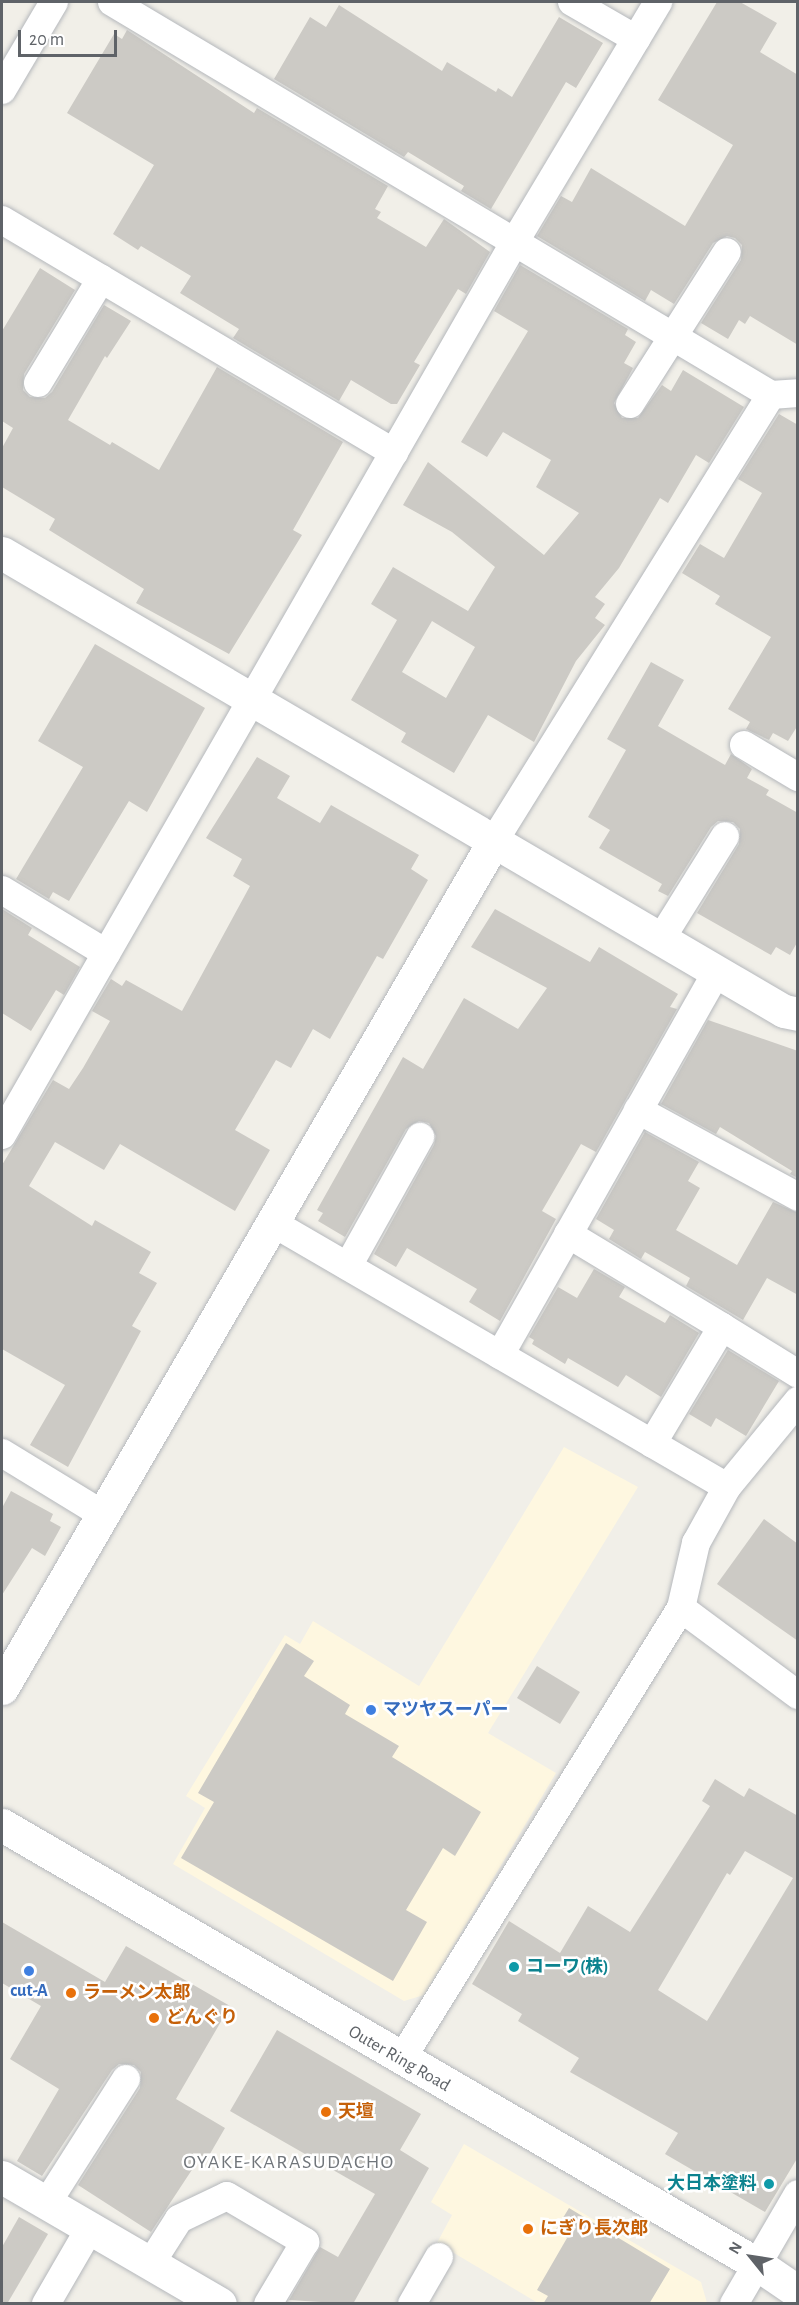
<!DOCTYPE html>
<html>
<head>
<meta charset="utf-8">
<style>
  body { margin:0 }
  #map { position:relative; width:799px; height:2305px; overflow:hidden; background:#f1efe8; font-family:"Alegreya Sans","Noto Sans JP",sans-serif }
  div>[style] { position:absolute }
  .commercial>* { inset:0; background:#fef7e0 }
  .building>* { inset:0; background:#cccac5 }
  .roads { filter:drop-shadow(0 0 2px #b5b8bc) drop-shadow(0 0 2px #b5b8bc) }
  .minor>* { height:28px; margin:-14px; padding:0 14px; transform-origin:14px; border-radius:14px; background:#fff }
  .tertiary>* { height:33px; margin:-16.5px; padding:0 16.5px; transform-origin:16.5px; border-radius:16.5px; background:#fff }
  .secondary>* { height:33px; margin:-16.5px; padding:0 16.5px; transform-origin:16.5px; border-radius:16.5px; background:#fff }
  .dots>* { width:16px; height:16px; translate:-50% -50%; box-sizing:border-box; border:3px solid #fff; border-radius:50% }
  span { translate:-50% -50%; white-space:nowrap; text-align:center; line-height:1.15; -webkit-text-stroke:5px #fff; paint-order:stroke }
  .shop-label { font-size:18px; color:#366cbe; font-weight:700 }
  .left { translate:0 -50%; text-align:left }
  .culture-label { font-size:18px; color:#0d838f; font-weight:700 }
  .right { translate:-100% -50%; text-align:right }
  .food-label { font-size:18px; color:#c56008; font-weight:700 }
  .street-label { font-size:18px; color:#5f6368 }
  .neighbourhood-label { font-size:20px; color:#70757a; letter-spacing:1.5px }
  .frame { position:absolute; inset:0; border:3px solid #5f6368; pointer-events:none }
  .north { position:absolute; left:721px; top:2227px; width:60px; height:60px; -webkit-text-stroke:4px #fff; paint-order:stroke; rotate:300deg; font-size:16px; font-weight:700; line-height:24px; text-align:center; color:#5f6368 }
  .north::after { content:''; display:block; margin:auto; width:21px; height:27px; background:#5f6368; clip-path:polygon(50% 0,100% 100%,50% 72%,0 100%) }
  .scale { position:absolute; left:18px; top:30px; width:99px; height:27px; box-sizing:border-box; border:3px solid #5f6368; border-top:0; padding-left:8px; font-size:18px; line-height:21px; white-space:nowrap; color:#5f6368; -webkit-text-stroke:4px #fff; paint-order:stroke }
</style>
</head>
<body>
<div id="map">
  <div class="commercial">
    <i style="clip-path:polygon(564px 1447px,638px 1487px,488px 1733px,556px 1773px,424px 1995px,404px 2001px,173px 1864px,205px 1808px,186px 1796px,285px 1635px,300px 1644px,313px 1621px,419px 1686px)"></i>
    <i style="clip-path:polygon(464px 2144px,701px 2282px,707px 2303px,538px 2303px,437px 2243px,452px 2215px,431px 2202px)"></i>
  </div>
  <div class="building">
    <i style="clip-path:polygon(717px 2px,740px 2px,777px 23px,760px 52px,798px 75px,798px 345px,750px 316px,745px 324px,739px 320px,728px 339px,701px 323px,741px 260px,742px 245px,735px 238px,727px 236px,713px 243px,674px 304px,651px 290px,645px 301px,537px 236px,561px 196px,572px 202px,591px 168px,685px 226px,733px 145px,658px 100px)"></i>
    <i style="clip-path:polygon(339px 5px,442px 71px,447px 62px,496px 92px,498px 88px,512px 97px,559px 17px,603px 43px,576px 88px,566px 82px,491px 209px,461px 191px,464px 186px,408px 152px,404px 157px,274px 79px,310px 17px,326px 27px)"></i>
    <i style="clip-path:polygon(127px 30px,254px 113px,257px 108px,388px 186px,375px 209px,381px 212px,377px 218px,426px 247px,444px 219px,490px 252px,466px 294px,458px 289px,414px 362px,420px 365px,397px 404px,391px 404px,351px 380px,339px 401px,233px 338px,239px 329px,180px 293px,191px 276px,141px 246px,138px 250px,113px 234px,154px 165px,67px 113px,114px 34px,122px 39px)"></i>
    <i style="clip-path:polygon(evenodd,520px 265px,628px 329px,625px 335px,636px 342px,624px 363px,633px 368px,614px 403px,622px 418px,638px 418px,662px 385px,671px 391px,683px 370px,744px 407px,709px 463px,696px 455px,668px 503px,660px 498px,619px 568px,595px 597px,605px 604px,595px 618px,605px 625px,576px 661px,534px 742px,488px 715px,454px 773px,401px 742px,406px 733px,351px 700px,397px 620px,371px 604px,393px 567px,468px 611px,495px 567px,452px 532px,403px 505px,428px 462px,544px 555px,579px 513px,536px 487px,551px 460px,503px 432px,487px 457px,461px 442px,528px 331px,494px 311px,520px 265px,432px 621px,475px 647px,446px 698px,402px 672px,432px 621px)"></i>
    <i style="clip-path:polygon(40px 268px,75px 290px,24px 374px,23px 390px,30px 397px,45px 398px,52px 392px,104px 305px,131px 321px,107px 358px,105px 356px,68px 420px,110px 445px,112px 442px,159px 470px,217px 367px,343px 442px,293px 530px,302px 535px,229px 654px,136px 603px,144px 589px,49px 530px,55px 519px,2px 487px,2px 448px,13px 428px,2px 421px,2px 331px)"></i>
    <i style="clip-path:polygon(779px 414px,798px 425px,798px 725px,788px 741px,773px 733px,769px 740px,746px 729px,750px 722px,728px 709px,771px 637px,715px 604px,720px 596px,682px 573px,700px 544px,724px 558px,762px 493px,738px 479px)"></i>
    <i style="clip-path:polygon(95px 644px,205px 708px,147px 812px,129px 801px,69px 901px,53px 892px,49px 899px,16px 879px,83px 767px,38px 741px)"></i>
    <i style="clip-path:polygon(651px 662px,684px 680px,658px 726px,725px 765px,731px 754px,752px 769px,747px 778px,769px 790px,766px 795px,798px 813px,798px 941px,790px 955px,776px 947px,771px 955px,697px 913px,739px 844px,740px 829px,733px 822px,718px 821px,711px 827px,668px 896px,658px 891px,662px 884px,599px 848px,610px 830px,588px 817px,626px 750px,607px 739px)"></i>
    <i style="clip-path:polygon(257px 757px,290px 776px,277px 798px,320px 823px,331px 805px,419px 855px,411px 869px,428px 880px,383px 959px,377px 956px,330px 1039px,313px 1029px,291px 1068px,276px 1060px,235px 1130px,270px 1150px,235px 1211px,120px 1144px,104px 1170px,55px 1142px,29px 1186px,92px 1226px,95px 1220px,151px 1252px,139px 1273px,157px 1283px,132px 1326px,141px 1331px,68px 1467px,30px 1445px,65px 1385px,2px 1349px,2px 1165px,53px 1080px,69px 1089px,83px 1068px,110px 1021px,92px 1011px,111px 979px,122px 986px,126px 980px,182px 1011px,250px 886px,233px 876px,242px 859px,206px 838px)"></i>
    <i style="clip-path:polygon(2px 909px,32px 928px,28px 935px,80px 967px,64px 995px,56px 990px,31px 1031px,2px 1013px)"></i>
    <i style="clip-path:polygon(495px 909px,590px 962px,599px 947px,678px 994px,670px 1007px,677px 1009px,596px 1152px,581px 1144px,542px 1211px,556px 1219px,500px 1321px,469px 1302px,477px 1289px,407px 1248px,396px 1267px,374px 1254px,434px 1145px,436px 1136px,429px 1123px,419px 1121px,406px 1129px,345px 1237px,318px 1221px,323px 1213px,317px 1210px,403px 1057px,423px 1069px,464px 998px,518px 1029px,547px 988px,471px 947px)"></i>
    <i style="clip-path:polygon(708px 1020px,798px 1051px,798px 1178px,790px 1174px,792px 1171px,720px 1127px,716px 1134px,661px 1104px)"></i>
    <i style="clip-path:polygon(645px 1132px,699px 1162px,688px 1181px,700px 1188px,676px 1230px,737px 1265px,773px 1202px,798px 1213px,798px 1295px,767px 1278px,743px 1320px,686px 1286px,690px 1278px,645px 1252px,641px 1259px,609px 1239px,614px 1230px,596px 1219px)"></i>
    <i style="clip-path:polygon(594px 1269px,625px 1287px,619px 1297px,665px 1323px,670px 1315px,699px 1333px,661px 1397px,626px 1375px,618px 1387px,568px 1358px,565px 1364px,532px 1344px,534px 1340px,529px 1337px,558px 1287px,577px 1298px)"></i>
    <i style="clip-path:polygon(728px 1350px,779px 1381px,746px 1436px,716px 1418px,711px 1427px,689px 1414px)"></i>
    <i style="clip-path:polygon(11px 1491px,53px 1514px,50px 1521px,61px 1527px,45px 1556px,32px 1548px,2px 1595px,2px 1508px)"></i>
    <i style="clip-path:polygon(764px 1519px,798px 1544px,798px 1641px,717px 1584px)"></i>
    <i style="clip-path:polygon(286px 1643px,314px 1661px,304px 1676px,350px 1705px,345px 1714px,399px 1746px,392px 1757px,481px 1812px,455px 1856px,443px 1848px,406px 1910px,427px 1922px,393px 1981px,181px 1858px,214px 1802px,198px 1793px)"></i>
    <i style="clip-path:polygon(537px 1666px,580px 1692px,560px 1724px,517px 1698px)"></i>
    <i style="clip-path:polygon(evenodd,715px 1779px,744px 1797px,749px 1788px,798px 1816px,798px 2157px,765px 2212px,665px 2154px,678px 2133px,570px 2072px,579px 2058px,518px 2021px,522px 2014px,472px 1984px,509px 1921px,560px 1953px,588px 1906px,630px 1932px,710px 1806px,702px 1801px,715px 1779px,745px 1851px,793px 1878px,707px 2021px,658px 1990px,727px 1873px,730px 1875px,745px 1851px)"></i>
    <i style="clip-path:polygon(2px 1922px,105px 1982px,126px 1946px,230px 2006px,176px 2099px,225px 2128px,207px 2159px,201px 2156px,151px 2232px,78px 2185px,140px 2088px,141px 2072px,134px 2065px,119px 2064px,112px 2070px,42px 2176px,17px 2161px,59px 2089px,10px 2059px,41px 2006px,2px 1983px)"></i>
    <i style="clip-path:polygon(277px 2030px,421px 2114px,400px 2150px,429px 2168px,353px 2304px,289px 2300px,320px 2247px,338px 2257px,375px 2194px,230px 2111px)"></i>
    <i style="clip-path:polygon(569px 2208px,670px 2269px,649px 2304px,543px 2304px,548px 2296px,537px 2290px,567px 2238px,555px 2231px)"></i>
    <i style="clip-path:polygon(19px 2217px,48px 2234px,7px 2304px,2px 2304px,2px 2247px)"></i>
  </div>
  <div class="roads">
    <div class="minor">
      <i style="left:112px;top:2px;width:767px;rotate:30.81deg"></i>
      <i style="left:771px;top:395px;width:27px;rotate:-4deg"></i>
      <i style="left:572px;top:2px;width:74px;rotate:30deg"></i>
      <i style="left:2px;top:90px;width:102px;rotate:-59.4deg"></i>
      <i style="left:2px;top:220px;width:456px;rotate:30.7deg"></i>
      <i style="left:38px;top:383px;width:122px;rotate:-58.8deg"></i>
      <i style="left:630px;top:404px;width:180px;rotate:-57.5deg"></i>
      <i style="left:744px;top:745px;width:63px;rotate:30.7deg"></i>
      <i style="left:494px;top:841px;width:525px;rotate:-58.16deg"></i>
      <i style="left:2px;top:890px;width:122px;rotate:31.2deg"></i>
      <i style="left:661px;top:939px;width:121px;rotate:-58.1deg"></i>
      <i style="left:638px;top:1110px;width:182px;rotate:28.5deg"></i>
      <i style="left:2px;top:1135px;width:1028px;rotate:-60.14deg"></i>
      <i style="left:514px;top:243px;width:281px;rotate:-59.1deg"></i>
      <i style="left:273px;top:1223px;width:525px;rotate:30.18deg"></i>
      <i style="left:568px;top:1234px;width:180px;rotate:31.1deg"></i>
      <i style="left:722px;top:1327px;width:136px;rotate:120.9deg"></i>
      <i style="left:348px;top:1266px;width:148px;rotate:-60.8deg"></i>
      <i style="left:722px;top:1327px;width:89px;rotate:31.7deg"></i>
      <i style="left:500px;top:1355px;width:441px;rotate:-60.5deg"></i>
      <i style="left:2px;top:1453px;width:117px;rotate:31.4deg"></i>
      <i style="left:681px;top:1608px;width:146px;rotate:36.6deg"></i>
      <i style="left:401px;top:2060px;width:532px;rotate:-58.22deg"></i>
      <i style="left:681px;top:1608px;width:67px;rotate:-77deg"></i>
      <i style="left:696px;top:1543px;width:64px;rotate:-61deg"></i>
      <i style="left:727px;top:1487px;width:112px;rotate:-50.5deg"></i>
      <i style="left:47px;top:2203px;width:147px;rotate:-57.5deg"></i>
      <i style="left:151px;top:2263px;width:52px;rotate:-57.5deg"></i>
      <i style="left:179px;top:2219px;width:53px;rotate:-25.6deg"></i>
      <i style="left:227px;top:2196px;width:91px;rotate:30.5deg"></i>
      <i style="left:305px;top:2242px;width:72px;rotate:120.8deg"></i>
      <i style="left:46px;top:2304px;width:88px;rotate:-59.9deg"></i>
      <i style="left:412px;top:2304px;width:54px;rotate:-60.1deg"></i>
      <i style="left:734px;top:2304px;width:127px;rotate:-59.8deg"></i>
    </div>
    <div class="tertiary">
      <i style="left:2px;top:553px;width:906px;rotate:30.36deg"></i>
      <i style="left:784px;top:1011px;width:14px;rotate:12deg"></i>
      <i style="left:2px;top:1688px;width:980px;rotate:-59.85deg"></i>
      <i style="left:2px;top:2177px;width:252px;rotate:30.2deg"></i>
    </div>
    <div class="secondary">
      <i style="left:2px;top:1825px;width:873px;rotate:30.18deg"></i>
      <i style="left:757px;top:2264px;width:50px;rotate:34.3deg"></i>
    </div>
  </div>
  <div class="dots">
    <i style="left:371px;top:1710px;background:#3f7fe0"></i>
    <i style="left:514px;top:1967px;background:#0f9aa8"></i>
    <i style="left:29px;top:1971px;background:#3f7fe0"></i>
    <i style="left:71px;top:1993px;background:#e8710a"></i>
    <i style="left:154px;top:2018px;background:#e8710a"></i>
    <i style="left:326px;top:2112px;background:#e8710a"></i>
    <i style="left:769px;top:2184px;background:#0f9aa8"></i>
    <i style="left:528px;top:2229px;background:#e8710a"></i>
  </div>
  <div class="shop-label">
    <span class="left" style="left:383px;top:1710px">マツヤスーパー</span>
    <span style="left:29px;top:1991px">cut-A</span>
  </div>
  <div class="culture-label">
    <span class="left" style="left:526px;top:1967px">コーワ(株)</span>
    <span class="right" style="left:757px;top:2184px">大日本塗料</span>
  </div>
  <div class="food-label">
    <span class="left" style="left:83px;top:1993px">ラーメン太郎</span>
    <span class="left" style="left:166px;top:2018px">どんぐり</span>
    <span class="left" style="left:338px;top:2112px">天壇</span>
    <span class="left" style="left:540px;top:2229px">にぎり長次郎</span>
  </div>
  <div class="street-label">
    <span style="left:399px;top:2059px;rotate:30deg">Outer Ring Road</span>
  </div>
  <div class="neighbourhood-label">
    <span style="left:289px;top:2162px">OYAKE-KARASUDACHO</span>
  </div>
  <div class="frame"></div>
  <div class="north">N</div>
  <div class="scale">20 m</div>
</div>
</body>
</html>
